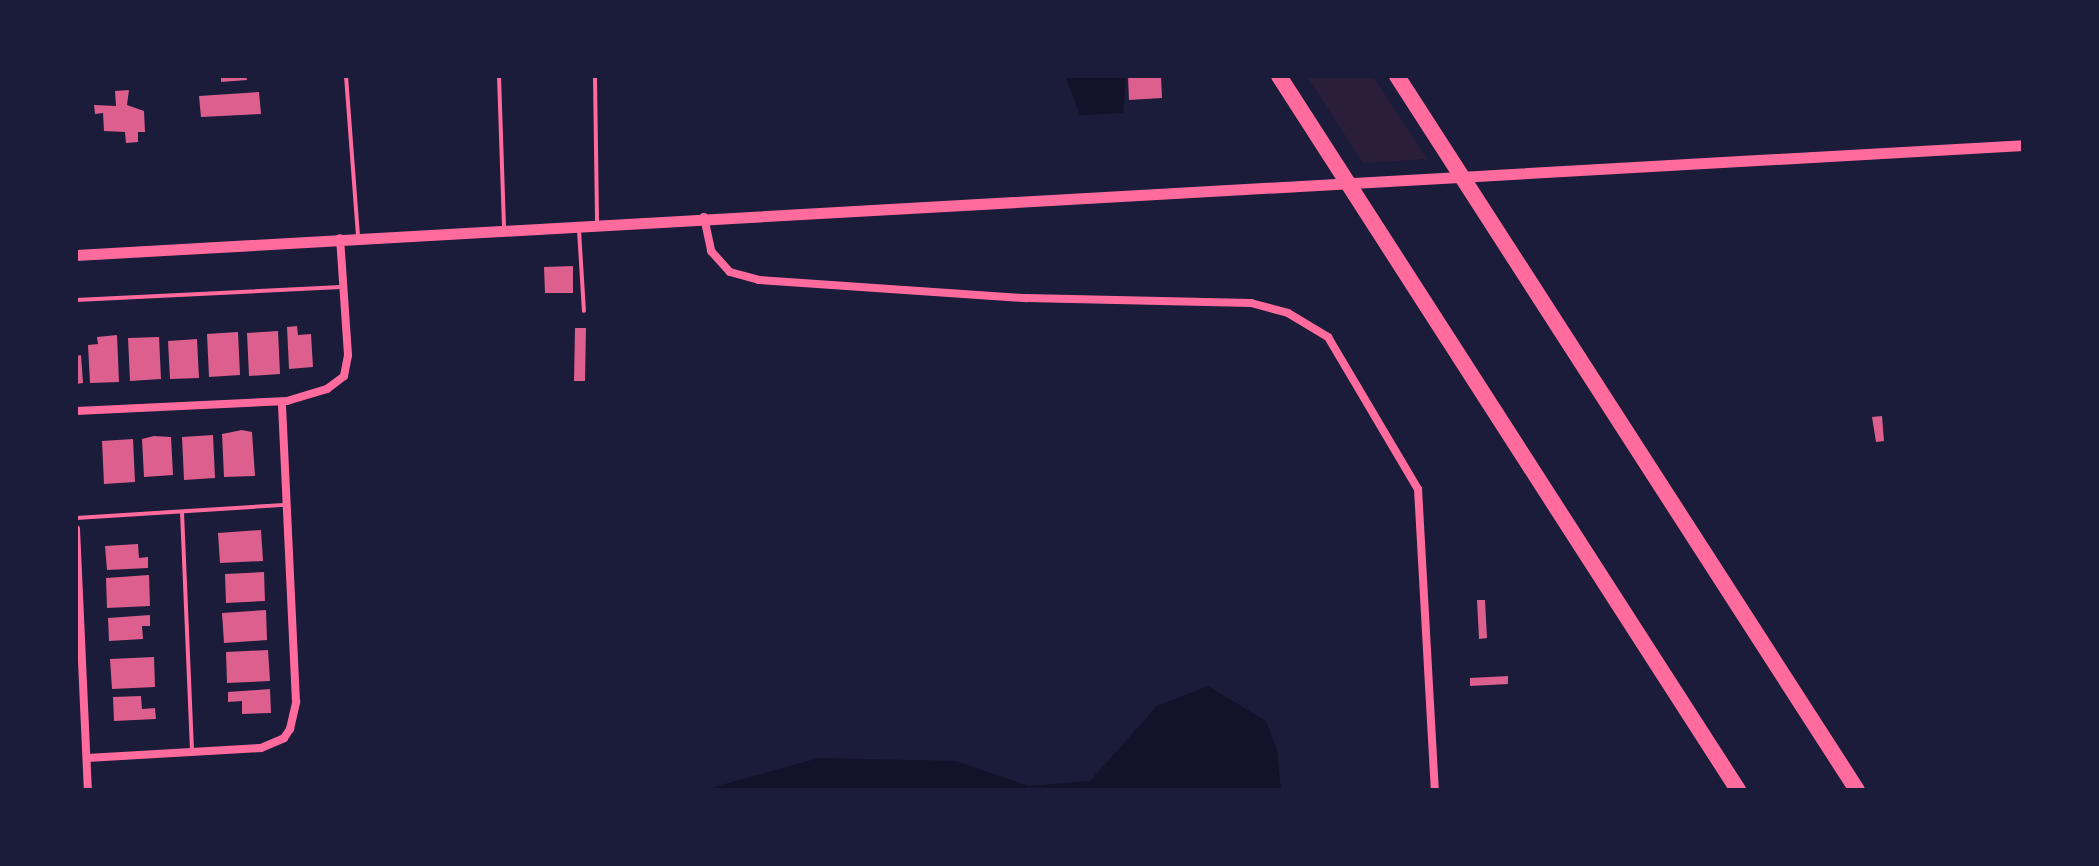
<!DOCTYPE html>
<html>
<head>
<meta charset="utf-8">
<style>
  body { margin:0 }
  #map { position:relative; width:2099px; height:866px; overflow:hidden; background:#1b1b3a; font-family:Rubik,sans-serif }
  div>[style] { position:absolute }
  .green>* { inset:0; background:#2a1e3b }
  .water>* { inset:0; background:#12122b }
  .building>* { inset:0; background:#dd5f8e }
  .service>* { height:4px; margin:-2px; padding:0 2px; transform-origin:2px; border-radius:2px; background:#ff6b9d }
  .minor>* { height:8px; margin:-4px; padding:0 4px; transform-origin:4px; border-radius:4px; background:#ff6b9d }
  .tertiary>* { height:11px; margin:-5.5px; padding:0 5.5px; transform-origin:5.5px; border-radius:5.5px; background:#ff6b9d }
  .motorway>* { height:16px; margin:-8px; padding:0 8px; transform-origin:8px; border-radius:8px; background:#ff6b9d }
  span { translate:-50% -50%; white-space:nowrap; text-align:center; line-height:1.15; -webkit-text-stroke:8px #1b1b3a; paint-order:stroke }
  .frame { position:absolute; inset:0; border:78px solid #1b1b3a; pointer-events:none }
</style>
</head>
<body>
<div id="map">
  <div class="green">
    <i style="clip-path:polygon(1307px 76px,1373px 76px,1427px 159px,1363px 163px)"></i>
  </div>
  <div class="water">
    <i style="clip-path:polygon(1065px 76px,1126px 76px,1123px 113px,1080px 115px)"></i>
    <i style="clip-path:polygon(1208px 686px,1266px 721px,1277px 750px,1281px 790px,703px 790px,819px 758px,956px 761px,1028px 786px,1090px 781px,1157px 706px)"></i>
  </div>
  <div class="building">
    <i style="clip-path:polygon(221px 76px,246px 76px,247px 80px,221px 82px)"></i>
    <i style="clip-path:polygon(1128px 76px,1161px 76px,1162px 98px,1129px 100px)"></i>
    <i style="clip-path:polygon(129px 90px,127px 105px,144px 111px,145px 132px,138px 132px,138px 142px,126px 143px,125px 132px,104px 131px,103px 113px,95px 114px,94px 105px,116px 106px,115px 91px)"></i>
    <i style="clip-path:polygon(259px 92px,261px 114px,201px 117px,199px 96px)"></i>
    <i style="clip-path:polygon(573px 266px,573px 293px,545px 293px,544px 267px)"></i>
    <i style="clip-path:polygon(297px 326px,298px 335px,311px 334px,313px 367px,289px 369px,287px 327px)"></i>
    <i style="clip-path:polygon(575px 328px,586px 328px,585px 381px,574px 381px)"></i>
    <i style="clip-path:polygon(278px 331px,280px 374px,249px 376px,247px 333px)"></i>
    <i style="clip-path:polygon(238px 332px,240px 375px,209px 377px,207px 334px)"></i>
    <i style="clip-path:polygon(117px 335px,119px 382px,90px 383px,88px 345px,98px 344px,97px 337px)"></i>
    <i style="clip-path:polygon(159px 337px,161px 379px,130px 381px,128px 338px)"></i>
    <i style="clip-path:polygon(197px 339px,199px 378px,170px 379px,168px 341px)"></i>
    <i style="clip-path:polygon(81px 355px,83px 383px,76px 384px,76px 356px)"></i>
    <i style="clip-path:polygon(1882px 416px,1884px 441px,1876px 442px,1872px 417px)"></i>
    <i style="clip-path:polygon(242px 430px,252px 432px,255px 476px,224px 477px,222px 434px)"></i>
    <i style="clip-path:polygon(213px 435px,215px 478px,184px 480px,182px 437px)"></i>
    <i style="clip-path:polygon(154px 436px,171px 437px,173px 475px,144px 477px,142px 439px)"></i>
    <i style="clip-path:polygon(133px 439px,135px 482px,104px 484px,102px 441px)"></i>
    <i style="clip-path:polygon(261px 530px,263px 561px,220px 563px,218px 533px)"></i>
    <i style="clip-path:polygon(138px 544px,139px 558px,148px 557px,148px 568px,107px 570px,105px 546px)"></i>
    <i style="clip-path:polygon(264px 572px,265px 601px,226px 603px,225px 574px)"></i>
    <i style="clip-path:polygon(149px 575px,150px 606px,107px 608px,106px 578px)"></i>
    <i style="clip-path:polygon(1477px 600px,1485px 600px,1487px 638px,1479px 639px)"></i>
    <i style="clip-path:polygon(266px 610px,267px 640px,224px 643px,222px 613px)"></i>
    <i style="clip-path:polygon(150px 615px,150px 626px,142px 626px,143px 639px,109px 641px,108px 618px)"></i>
    <i style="clip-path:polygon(268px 650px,270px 681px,227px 683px,226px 652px)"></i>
    <i style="clip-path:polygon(154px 657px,155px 687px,112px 689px,110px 659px)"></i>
    <i style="clip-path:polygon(1508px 676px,1508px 684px,1470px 686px,1470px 678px)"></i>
    <i style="clip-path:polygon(270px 689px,271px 713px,242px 714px,242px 701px,228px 702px,228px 692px)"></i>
    <i style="clip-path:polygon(141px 696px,142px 709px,155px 708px,156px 719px,114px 721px,113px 697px)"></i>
  </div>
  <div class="service">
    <i style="left:346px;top:76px;width:161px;rotate:85.7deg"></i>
    <i style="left:499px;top:76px;width:152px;rotate:88.1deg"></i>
    <i style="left:595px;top:76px;width:147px;rotate:89.2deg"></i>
    <i style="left:579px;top:230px;width:81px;rotate:86.5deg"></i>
    <i style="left:76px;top:300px;width:265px;rotate:-2.8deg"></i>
    <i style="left:182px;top:512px;width:240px;rotate:87.6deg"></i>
    <i style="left:76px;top:518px;width:209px;rotate:-3.6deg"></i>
  </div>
  <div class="minor">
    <i style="left:704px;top:217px;width:35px;rotate:78deg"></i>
    <i style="left:711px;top:251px;width:28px;rotate:48deg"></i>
    <i style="left:730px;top:272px;width:30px;rotate:15deg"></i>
    <i style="left:759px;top:280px;width:268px;rotate:3.9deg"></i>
    <i style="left:1026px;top:298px;width:225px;rotate:1.3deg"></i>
    <i style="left:1251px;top:303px;width:38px;rotate:15deg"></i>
    <i style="left:1288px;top:313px;width:47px;rotate:31deg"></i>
    <i style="left:1328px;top:337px;width:177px;rotate:59.4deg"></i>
    <i style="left:1418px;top:489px;width:301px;rotate:86.8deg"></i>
    <i style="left:76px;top:411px;width:211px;rotate:-2.7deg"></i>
    <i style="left:287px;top:401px;width:42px;rotate:-16.7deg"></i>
    <i style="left:327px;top:389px;width:21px;rotate:-37deg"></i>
    <i style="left:344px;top:376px;width:21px;rotate:-79deg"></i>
    <i style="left:348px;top:355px;width:117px;rotate:-93.9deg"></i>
    <i style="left:76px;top:529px;width:261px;rotate:87.4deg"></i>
    <i style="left:87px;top:758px;width:174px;rotate:-3.3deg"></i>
    <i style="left:261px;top:748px;width:25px;rotate:-23deg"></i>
    <i style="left:284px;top:738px;width:11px;rotate:-56deg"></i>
    <i style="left:290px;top:729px;width:28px;rotate:-77deg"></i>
    <i style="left:296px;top:702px;width:300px;rotate:-92.7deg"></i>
  </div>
  <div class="tertiary">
    <i style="left:76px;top:255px;width:1950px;rotate:-3.23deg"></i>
  </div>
  <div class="motorway">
    <i style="left:1279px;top:76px;width:849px;rotate:57.26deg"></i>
    <i style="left:1397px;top:76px;width:849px;rotate:57.21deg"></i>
  </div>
  <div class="frame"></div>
</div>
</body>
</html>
